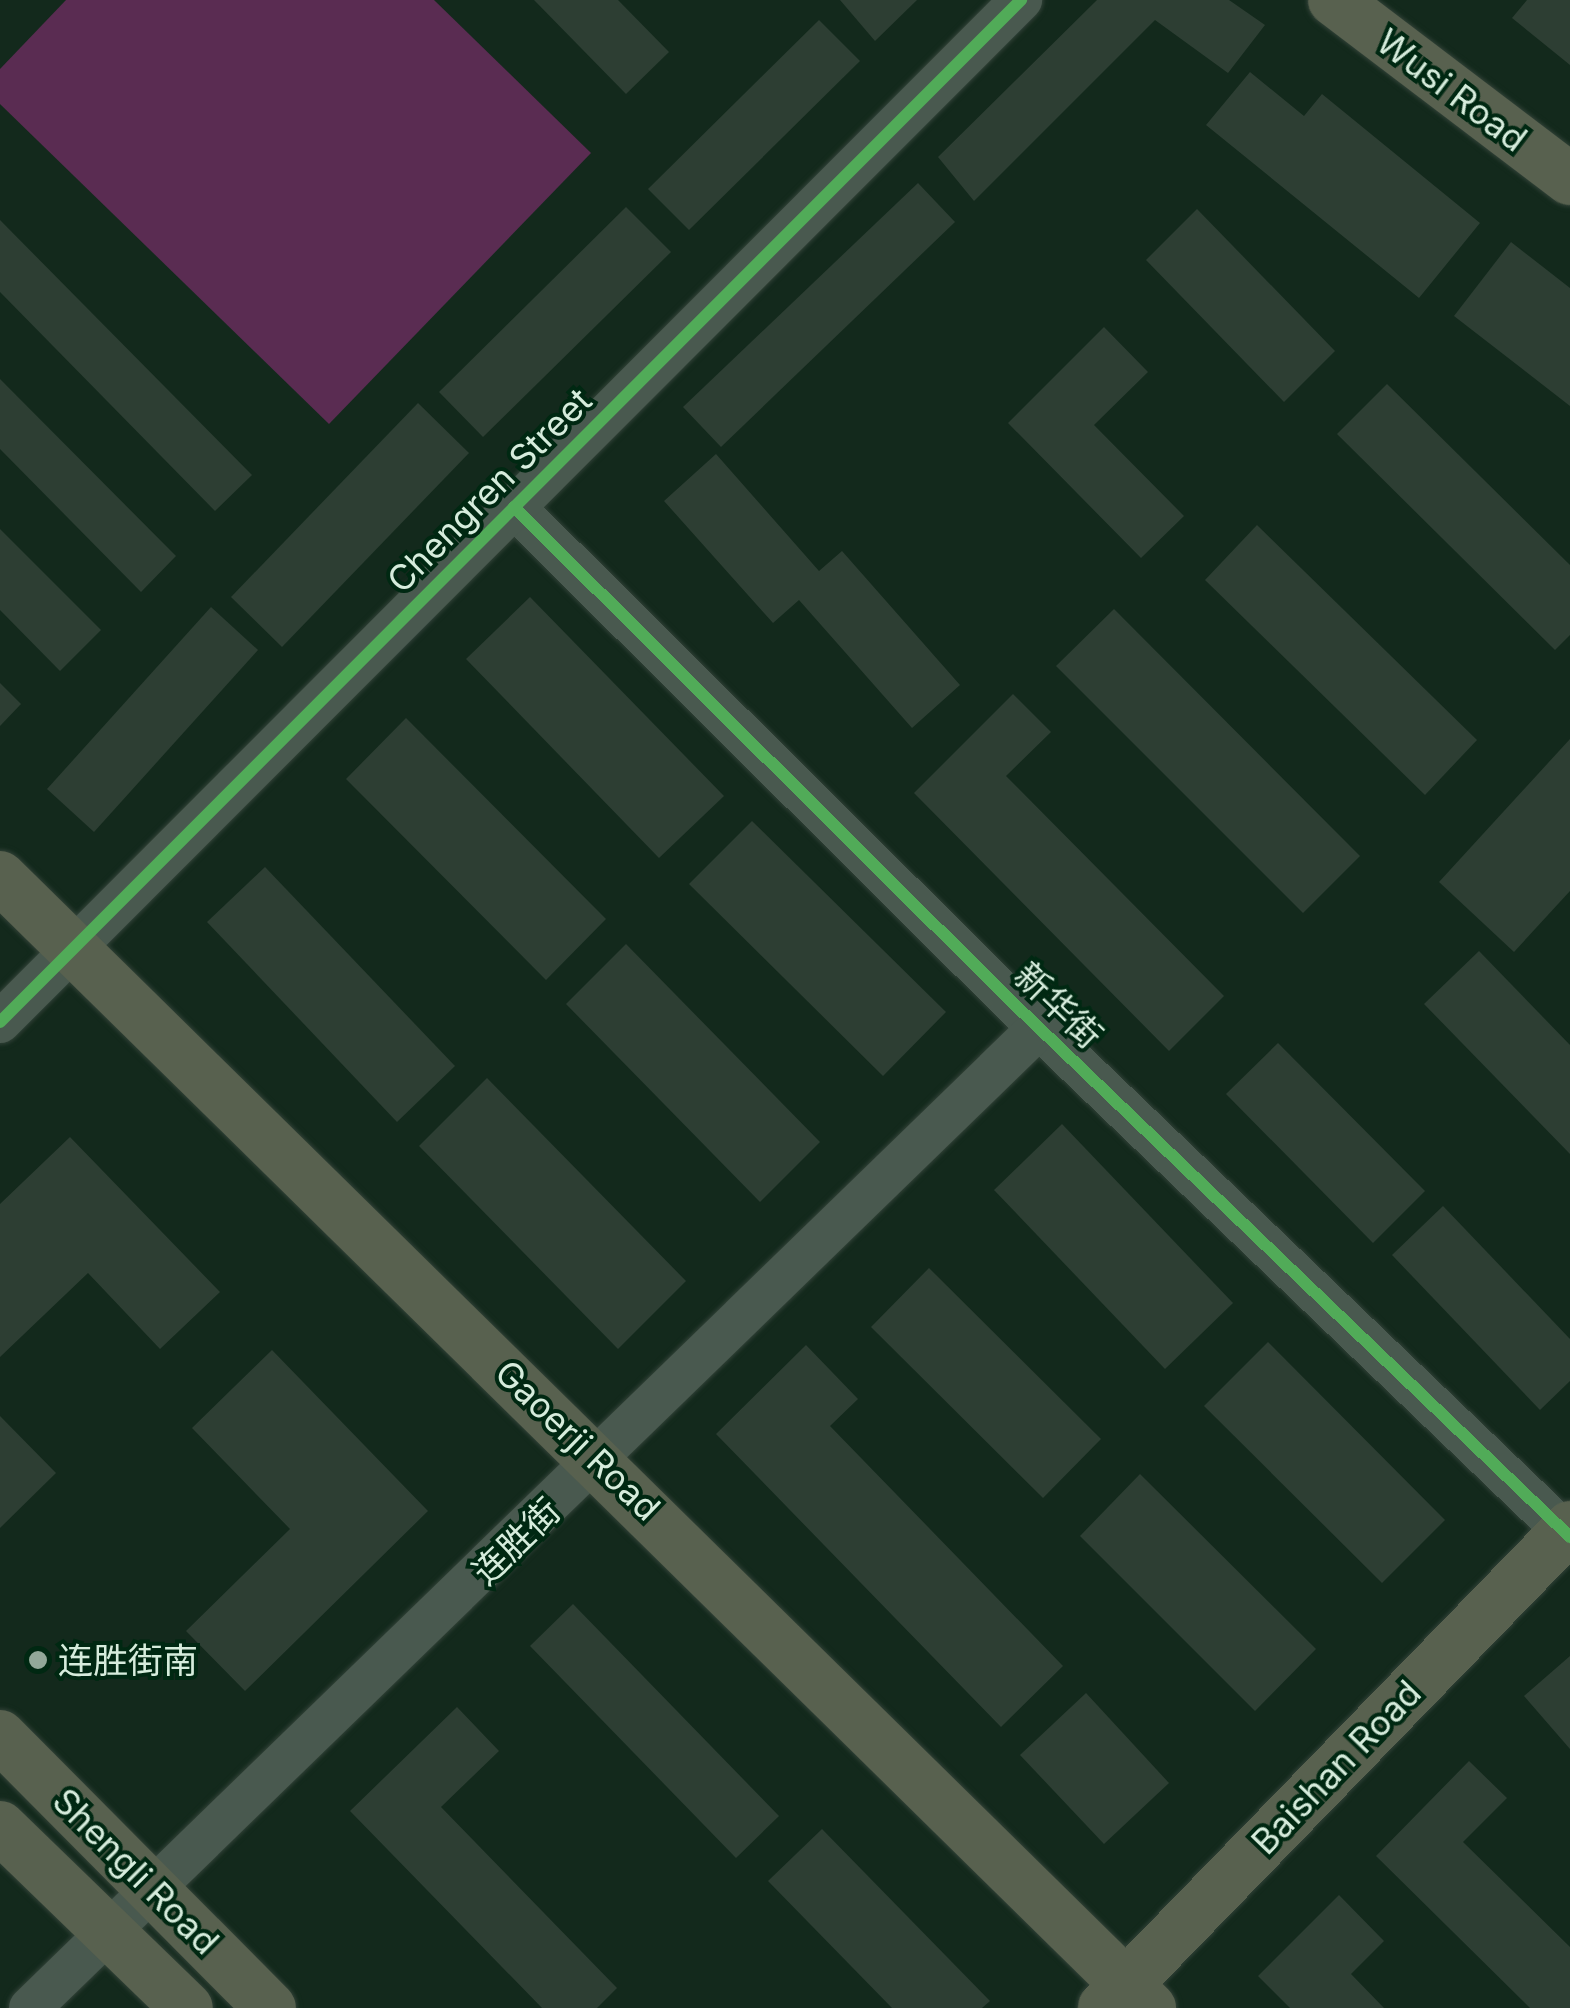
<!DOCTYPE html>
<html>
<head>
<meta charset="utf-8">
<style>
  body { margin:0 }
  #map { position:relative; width:1570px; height:2008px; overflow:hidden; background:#13291c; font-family:Inter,"Noto Sans SC",sans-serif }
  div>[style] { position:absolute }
  .green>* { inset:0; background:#5a2c52 }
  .building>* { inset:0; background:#2d3e33 }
  .roads { filter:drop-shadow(0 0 2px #314137) drop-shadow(0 0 2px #314137) }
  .minor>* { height:42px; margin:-21px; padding:0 21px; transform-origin:21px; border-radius:21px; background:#49594f }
  .major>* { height:52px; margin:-26px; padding:0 26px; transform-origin:26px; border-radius:26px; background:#58614f }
  .cycleway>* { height:12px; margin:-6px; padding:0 6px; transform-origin:6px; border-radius:6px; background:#51ab58 }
  .dots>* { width:28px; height:28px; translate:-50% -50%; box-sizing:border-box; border:5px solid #002812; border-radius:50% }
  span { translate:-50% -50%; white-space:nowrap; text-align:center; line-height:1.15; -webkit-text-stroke:8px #002812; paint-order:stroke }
  .street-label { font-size:35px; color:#d6ecdc }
  .poi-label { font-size:35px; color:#d6ecdc }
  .left { translate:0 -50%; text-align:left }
</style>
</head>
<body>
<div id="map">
  <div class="green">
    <i style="clip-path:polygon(66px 0,434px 0,591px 153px,329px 424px,0 104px,0 69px)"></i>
  </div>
  <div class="building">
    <i style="clip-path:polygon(534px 0,618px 0,669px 52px,626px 94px)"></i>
    <i style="clip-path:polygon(840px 0,917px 0,875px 41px)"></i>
    <i style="clip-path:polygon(1097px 0,1229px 0,1265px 25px,1228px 73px,1155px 20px,974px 201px,938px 157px)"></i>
    <i style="clip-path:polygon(1527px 0,1570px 0,1570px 65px,1512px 18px)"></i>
    <i style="clip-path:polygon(819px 20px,860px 61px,689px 230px,648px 189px)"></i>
    <i style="clip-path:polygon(1250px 72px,1304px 116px,1322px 94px,1480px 223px,1419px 298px,1206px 125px)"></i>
    <i style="clip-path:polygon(918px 183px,955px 222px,721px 447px,683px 407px)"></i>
    <i style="clip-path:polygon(626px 207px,671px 252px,483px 437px,439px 392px)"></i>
    <i style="clip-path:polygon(1197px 209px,1335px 351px,1284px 402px,1146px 260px)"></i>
    <i style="clip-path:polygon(0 220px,252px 475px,215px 511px,0 292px)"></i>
    <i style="clip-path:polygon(1511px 242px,1570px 288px,1570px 406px,1454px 316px)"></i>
    <i style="clip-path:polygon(1104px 327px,1148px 372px,1094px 425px,1184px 516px,1141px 558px,1008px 423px)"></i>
    <i style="clip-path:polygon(0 379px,176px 556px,141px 592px,0 449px)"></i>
    <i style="clip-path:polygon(1387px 384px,1570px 565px,1570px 635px,1555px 650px,1337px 434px)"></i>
    <i style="clip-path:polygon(418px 403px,469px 453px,282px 647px,231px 597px)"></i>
    <i style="clip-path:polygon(716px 454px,819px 571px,842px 551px,960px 685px,912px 728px,799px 600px,773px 623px,664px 501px)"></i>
    <i style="clip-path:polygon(1257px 525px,1477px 740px,1425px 795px,1205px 580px)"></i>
    <i style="clip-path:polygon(0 529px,101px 630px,60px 671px,0 610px)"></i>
    <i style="clip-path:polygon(530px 597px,724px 796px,659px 858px,466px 659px)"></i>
    <i style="clip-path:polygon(211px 607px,258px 650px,94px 832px,47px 789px)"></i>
    <i style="clip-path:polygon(1114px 609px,1360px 856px,1303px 913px,1056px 666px)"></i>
    <i style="clip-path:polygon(0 683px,21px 704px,0 726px)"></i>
    <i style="clip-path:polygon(1013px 694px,1051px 732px,1006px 776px,1224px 996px,1169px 1051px,914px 793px)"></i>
    <i style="clip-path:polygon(406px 718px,606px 919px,546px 980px,346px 779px)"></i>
    <i style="clip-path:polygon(1570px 739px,1570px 891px,1514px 952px,1439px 882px)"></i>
    <i style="clip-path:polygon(752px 821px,946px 1012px,883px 1076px,689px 884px)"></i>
    <i style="clip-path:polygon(265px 867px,455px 1066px,397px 1122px,207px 922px)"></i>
    <i style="clip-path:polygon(626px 944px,820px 1142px,760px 1202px,566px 1004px)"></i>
    <i style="clip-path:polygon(1479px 951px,1570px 1045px,1570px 1154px,1424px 1004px)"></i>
    <i style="clip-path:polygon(1278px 1043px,1425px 1191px,1373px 1243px,1226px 1094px)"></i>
    <i style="clip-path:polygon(487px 1078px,686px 1281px,618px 1349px,419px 1146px)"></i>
    <i style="clip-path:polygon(1062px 1124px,1233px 1303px,1165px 1369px,994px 1190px)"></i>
    <i style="clip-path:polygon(70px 1137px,220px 1292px,160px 1349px,88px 1273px,0 1357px,0 1204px)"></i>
    <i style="clip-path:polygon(1443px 1206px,1570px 1339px,1570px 1381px,1540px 1410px,1392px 1255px)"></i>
    <i style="clip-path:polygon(929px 1268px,1101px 1439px,1043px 1498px,871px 1327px)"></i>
    <i style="clip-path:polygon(1268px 1342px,1445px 1520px,1382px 1583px,1204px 1406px)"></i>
    <i style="clip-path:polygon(806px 1345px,858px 1399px,830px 1426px,1063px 1666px,1001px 1727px,716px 1434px)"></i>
    <i style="clip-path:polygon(272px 1350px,428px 1511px,245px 1691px,186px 1631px,290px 1529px,192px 1428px)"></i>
    <i style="clip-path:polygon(0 1416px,56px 1473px,0 1528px)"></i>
    <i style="clip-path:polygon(1140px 1474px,1316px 1649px,1255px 1711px,1080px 1536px)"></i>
    <i style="clip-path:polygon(573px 1604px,779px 1816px,736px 1858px,530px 1646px)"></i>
    <i style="clip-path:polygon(1570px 1656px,1570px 1749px,1524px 1696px)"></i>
    <i style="clip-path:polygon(1086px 1693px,1169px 1783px,1104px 1844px,1020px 1755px)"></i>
    <i style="clip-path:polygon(457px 1707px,499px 1751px,441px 1807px,617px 1988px,597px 2008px,542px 2008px,350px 1811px)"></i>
    <i style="clip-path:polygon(1469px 1761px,1507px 1798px,1463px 1842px,1570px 1947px,1570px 2008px,1530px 2008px,1376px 1856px)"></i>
    <i style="clip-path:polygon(822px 1829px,990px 2001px,982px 2008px,892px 2008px,768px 1881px)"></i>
    <i style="clip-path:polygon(1339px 1895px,1384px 1941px,1351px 1974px,1384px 2008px,1290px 2008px,1258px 1976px)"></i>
  </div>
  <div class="roads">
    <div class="minor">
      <i style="left:514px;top:507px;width:702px;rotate:44.83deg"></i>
      <i style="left:1012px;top:1002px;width:773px;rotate:43.79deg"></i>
      <i style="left:0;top:1022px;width:1445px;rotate:-45.03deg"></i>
      <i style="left:30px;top:2008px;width:1408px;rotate:-44.17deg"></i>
    </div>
    <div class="major">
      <i style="left:1334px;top:0;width:296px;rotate:37.2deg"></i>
      <i style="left:0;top:877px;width:1613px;rotate:44.52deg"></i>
      <i style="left:0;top:1736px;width:383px;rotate:45.2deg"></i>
      <i style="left:0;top:1827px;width:260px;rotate:44.1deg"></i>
      <i style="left:1104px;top:2007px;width:669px;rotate:-45.85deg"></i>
    </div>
  </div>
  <div class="cycleway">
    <i style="left:514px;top:507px;width:702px;rotate:44.83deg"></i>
    <i style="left:1012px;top:1002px;width:773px;rotate:43.79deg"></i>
    <i style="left:0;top:1022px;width:1445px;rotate:-45.03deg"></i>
  </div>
  <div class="dots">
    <i style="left:38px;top:1660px;background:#92a899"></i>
  </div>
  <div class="street-label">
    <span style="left:1452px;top:90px;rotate:37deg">Wusi Road</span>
    <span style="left:489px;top:490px;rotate:-45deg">Chengren Street</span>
    <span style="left:1059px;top:1005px;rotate:44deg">新华街</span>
    <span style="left:578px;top:1440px;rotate:44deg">Gaoerji Road</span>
    <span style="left:516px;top:1541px;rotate:-44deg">连胜街</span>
    <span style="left:1336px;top:1767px;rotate:-46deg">Baishan Road</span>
    <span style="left:136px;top:1871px;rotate:45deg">Shengli Road</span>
  </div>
  <div class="poi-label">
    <span class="left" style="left:58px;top:1660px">连胜街南</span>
  </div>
</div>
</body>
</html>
